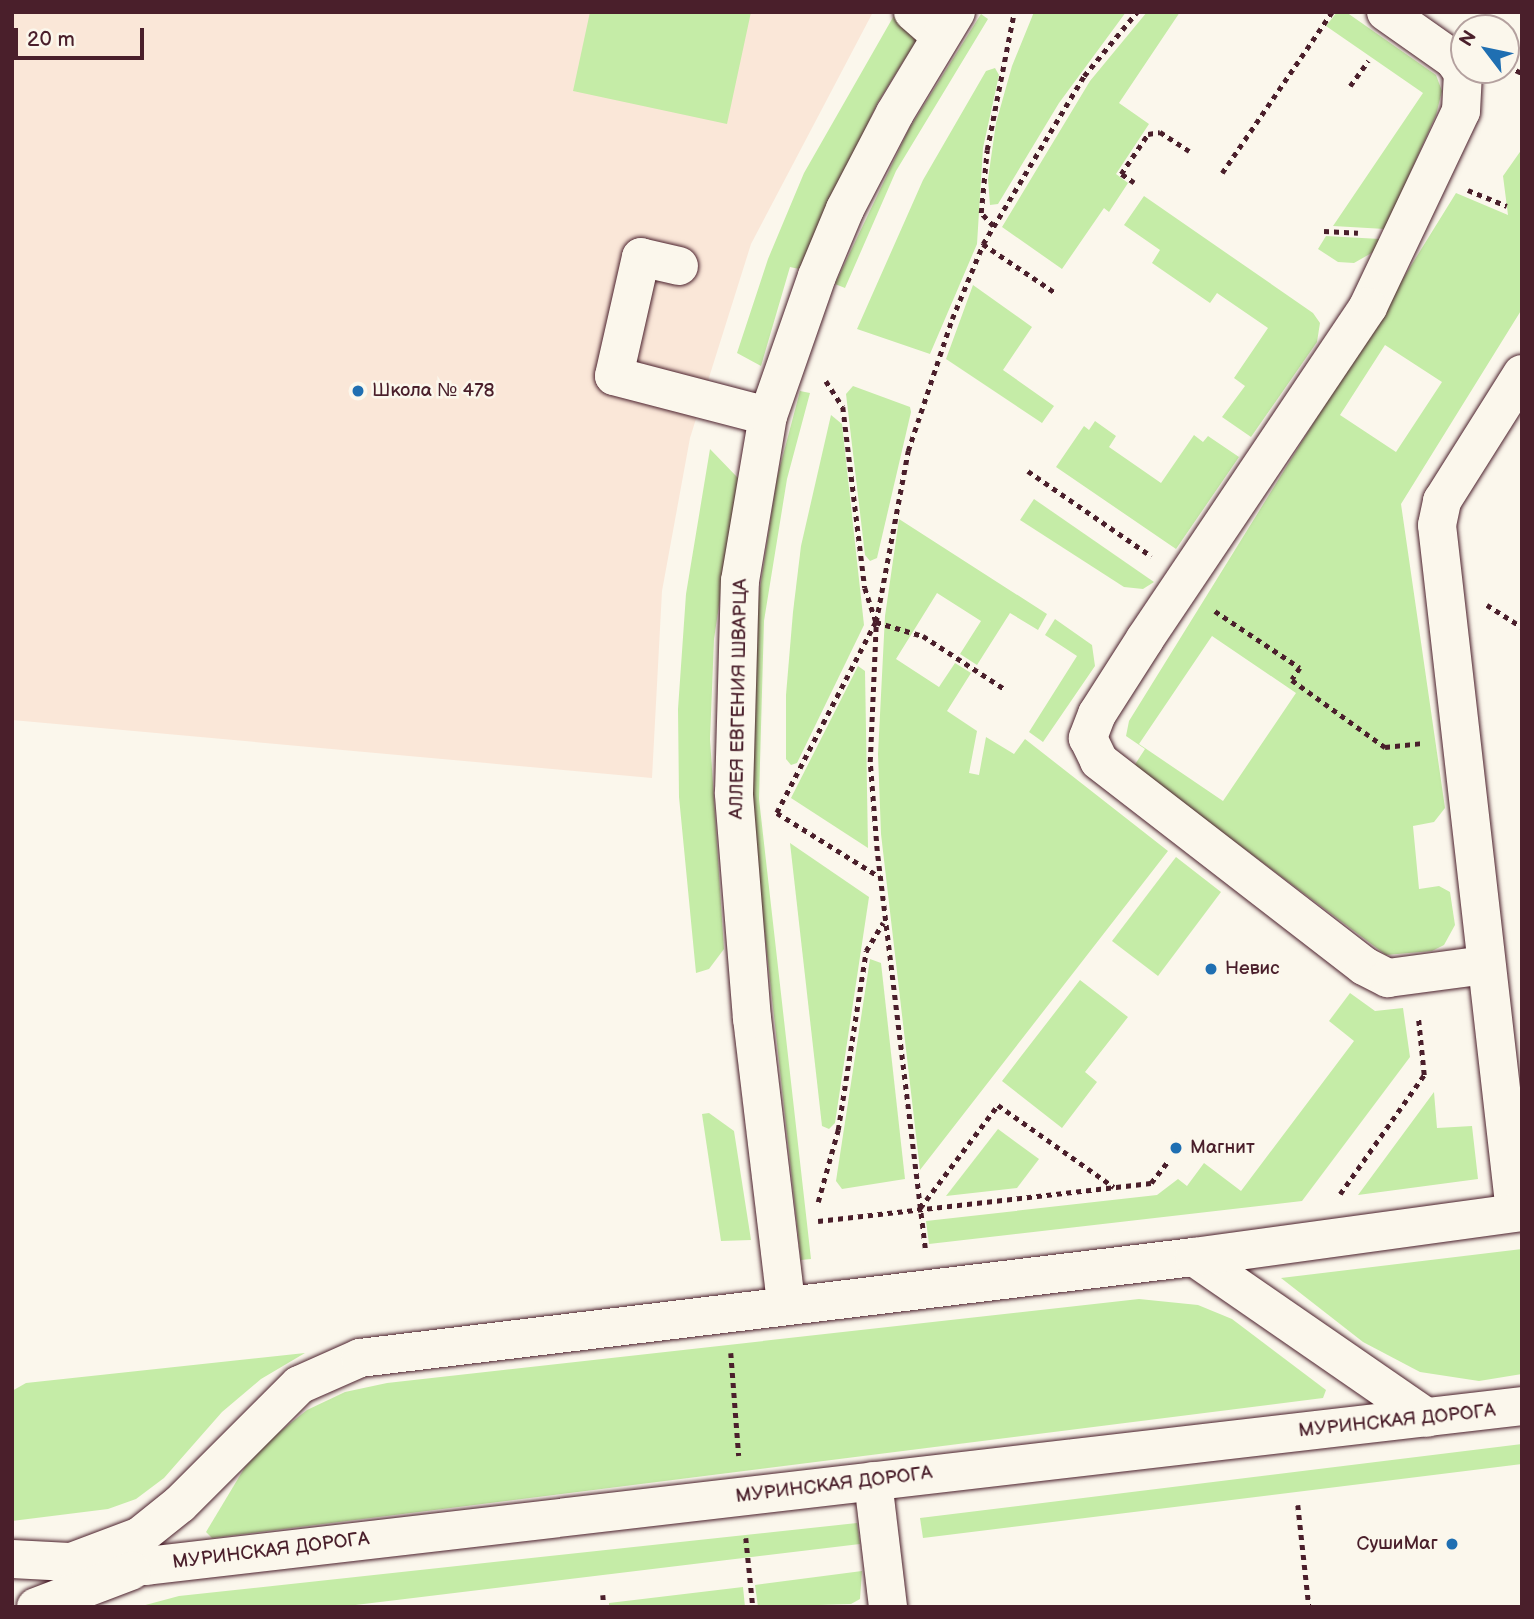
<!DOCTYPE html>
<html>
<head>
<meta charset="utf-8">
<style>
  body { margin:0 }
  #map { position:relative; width:1534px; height:1619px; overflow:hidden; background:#fbf7ec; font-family:"Balsamiq Sans",sans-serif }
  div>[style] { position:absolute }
  .built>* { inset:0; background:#fae7d8 }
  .green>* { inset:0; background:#c5eca7 }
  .path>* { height:4.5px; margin-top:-2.25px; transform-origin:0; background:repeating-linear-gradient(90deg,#4a1f2b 0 5px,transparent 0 10px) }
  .roads { filter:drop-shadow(0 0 2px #4a1f2b) drop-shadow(0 0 2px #4a1f2b) }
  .minor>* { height:38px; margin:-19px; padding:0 19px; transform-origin:19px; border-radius:19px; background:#fbf7ec }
  .dots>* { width:19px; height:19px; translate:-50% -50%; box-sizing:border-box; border:4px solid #fbf7ec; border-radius:50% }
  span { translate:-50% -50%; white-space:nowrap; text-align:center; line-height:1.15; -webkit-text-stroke:5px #fbf7ec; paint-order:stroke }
  .poi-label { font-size:19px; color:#4a1f2b }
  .left { translate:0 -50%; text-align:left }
  .right { translate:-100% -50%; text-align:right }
  .street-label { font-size:19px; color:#4a1f2b }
  .frame { position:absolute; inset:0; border:14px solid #4a1f2b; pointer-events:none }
  .north { position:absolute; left:1450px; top:14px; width:70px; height:70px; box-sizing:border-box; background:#fbf7ec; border:2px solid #b4a19f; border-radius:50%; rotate:302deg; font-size:19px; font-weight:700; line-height:28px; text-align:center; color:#4a1f2b }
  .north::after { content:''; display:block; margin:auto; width:24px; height:32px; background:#1f6fb2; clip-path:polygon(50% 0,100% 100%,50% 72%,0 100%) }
  .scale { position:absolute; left:14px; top:28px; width:130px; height:32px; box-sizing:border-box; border:4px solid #4a1f2b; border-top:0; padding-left:9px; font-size:21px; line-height:24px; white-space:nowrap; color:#4a1f2b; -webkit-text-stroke:5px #fbf7ec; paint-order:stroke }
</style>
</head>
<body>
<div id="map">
  <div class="built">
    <i style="clip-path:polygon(12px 12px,873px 12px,751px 244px,690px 438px,662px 591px,652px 778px,12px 720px)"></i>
  </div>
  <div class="green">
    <i style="clip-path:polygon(590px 12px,751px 12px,727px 124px,573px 91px)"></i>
    <i style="clip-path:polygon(896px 12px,934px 12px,878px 102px,799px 269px,790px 267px,761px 366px,737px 353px,768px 259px,804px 173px)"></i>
    <i style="clip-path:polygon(1034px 12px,1126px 12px,1059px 103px,998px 204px,990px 205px,988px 179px,996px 123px,1012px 66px)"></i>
    <i style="clip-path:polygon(1147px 12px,1180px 12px,1119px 103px,1149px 124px,1116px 174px,1128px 183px,1109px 212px,1104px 208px,1062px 269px,1002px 227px,1090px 81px)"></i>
    <i style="clip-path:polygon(1337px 12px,1346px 12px,1436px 75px,1442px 91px,1436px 115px,1385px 229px,1333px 226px,1423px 93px,1326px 26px)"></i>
    <i style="clip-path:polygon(981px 14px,988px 19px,896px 171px,845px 288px,835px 284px,909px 129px)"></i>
    <i style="clip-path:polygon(995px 68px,999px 75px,983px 148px,977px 244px,930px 354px,857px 329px,923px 180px,986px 71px)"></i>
    <i style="clip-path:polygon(evenodd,1522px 149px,1522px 309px,1401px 504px,1445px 808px,1434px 822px,1413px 826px,1419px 889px,1439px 886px,1450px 892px,1455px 925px,1444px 945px,1432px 951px,1386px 955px,1134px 766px,1145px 749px,1126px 736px,1129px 721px,1456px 193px,1508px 215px,1503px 176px,1522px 149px,1385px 345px,1442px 382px,1396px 452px,1340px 415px,1385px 345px,1522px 149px,1212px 636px,1296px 693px,1223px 801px,1139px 744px,1212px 636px)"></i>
    <i style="clip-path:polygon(1144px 196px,1313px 313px,1320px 323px,1317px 342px,1251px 437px,1222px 417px,1245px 386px,1234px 378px,1268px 328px,1217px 293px,1210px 303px,1152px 263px,1160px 250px,1124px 225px)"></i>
    <i style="clip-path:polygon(1326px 236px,1380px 239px,1375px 251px,1354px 263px,1338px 262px,1318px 249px)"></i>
    <i style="clip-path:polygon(973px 285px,1032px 327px,1003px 370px,1054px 406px,1042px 423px,946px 359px)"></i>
    <i style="clip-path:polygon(853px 386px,910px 407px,911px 412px,877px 558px,870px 561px,865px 555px,846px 394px)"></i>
    <i style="clip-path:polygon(800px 391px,810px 393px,787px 479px,764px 621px,759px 799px,811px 1259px,801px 1260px,750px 800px,755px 621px,777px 478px)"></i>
    <i style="clip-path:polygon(831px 415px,842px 424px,864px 625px,797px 763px,791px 765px,786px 759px,786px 695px,793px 612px,801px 546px)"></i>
    <i style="clip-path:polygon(1095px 421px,1116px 436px,1109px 447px,1161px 483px,1194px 435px,1203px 442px,1208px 436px,1239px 457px,1176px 549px,1056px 467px,1084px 426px,1089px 430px)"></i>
    <i style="clip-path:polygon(710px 449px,738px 478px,714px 639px,710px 739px,724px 949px,709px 969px,696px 973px,679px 797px,678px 709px,686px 594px)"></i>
    <i style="clip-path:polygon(1034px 499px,1154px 582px,1143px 589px,1124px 587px,1020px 520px)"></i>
    <i style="clip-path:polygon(899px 519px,1047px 614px,1038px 630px,1010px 613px,977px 665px,960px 654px,981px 621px,937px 593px,896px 659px,939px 687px,955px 663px,971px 673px,947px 711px,977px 731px,969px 773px,979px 775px,986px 737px,1014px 754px,1025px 739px,1168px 851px,920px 1170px,881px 834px,878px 754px,885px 616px)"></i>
    <i style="clip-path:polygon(1055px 619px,1092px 645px,1095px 666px,1043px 742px,1029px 732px,1077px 656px,1045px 635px)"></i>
    <i style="clip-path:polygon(858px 666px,865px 671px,868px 848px,791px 798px)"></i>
    <i style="clip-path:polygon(790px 843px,869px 897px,835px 1123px,829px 1129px,822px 1126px)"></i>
    <i style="clip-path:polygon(1176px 857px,1221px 892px,1158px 976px,1112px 941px)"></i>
    <i style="clip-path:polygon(870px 959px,881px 963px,905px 1179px,842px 1189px,836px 1181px)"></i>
    <i style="clip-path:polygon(1080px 980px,1128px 1017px,1085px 1072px,1097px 1082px,1062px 1128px,1002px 1081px)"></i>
    <i style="clip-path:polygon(1350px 993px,1375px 1011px,1403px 1008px,1410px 1057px,1302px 1201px,929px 1244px,926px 1221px,1157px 1195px,1178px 1179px,1187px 1186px,1204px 1163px,1241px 1191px,1354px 1041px,1329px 1021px)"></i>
    <i style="clip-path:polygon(1434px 1092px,1437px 1128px,1472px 1126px,1478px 1179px,1358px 1195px)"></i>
    <i style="clip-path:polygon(709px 1113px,734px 1131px,751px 1240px,721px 1241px,702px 1114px)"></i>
    <i style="clip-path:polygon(998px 1129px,1039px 1159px,1017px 1188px,946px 1196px)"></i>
    <i style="clip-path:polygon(1522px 1249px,1522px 1374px,1479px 1381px,1420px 1372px,1363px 1342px,1281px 1278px)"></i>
    <i style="clip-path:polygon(1139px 1299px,1198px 1305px,1232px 1319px,1326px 1390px,1323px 1398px,212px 1538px,206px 1532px,245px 1467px,272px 1438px,307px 1410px,345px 1392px,387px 1383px)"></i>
    <i style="clip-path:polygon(305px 1353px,261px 1379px,222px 1412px,164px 1478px,136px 1499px,108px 1509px,12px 1521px,12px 1391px,26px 1383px)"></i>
    <i style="clip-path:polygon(1522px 1444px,1522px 1464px,923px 1538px,920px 1518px)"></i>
    <i style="clip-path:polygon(857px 1523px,860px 1544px,339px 1607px,138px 1607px,179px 1596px)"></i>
    <i style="clip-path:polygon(862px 1571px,860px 1599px,851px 1604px,758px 1607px,755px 1585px)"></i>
    <i style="clip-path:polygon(743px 1587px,745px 1607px,609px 1607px,609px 1603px)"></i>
  </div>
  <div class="path">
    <i style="left:1507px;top:66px;width:17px;rotate:25deg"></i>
    <i style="left:1350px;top:86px;width:31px;rotate:-54deg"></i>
    <i style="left:1222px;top:173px;width:195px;rotate:-55.7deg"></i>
    <i style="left:1134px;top:183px;width:16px;rotate:-145deg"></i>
    <i style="left:1121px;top:174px;width:48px;rotate:-56deg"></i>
    <i style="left:1148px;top:134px;width:12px;rotate:-9deg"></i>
    <i style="left:1160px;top:132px;width:35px;rotate:33deg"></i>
    <i style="left:1468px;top:190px;width:42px;rotate:22.3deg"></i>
    <i style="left:993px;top:226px;width:18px;rotate:-133deg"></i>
    <i style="left:981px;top:213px;width:63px;rotate:-84.6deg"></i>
    <i style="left:987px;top:150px;width:141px;rotate:-78.9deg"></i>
    <i style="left:1324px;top:231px;width:34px;rotate:3deg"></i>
    <i style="left:983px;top:244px;width:89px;rotate:34deg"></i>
    <i style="left:826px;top:381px;width:31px;rotate:57deg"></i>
    <i style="left:843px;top:407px;width:182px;rotate:83.1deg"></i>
    <i style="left:865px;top:588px;width:36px;rotate:72deg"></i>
    <i style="left:876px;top:622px;width:215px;rotate:117.4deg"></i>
    <i style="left:777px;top:813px;width:121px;rotate:31.9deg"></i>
    <i style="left:1028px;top:471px;width:150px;rotate:34.6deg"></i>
    <i style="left:1487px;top:605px;width:41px;rotate:32.2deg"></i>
    <i style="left:1215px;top:611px;width:102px;rotate:33.8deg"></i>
    <i style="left:1300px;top:668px;width:14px;rotate:124deg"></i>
    <i style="left:1292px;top:680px;width:115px;rotate:35.8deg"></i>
    <i style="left:1385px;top:747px;width:37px;rotate:-6deg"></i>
    <i style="left:876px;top:622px;width:49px;rotate:16.6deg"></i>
    <i style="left:923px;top:636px;width:99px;rotate:33deg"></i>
    <i style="left:1340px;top:1194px;width:146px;rotate:-54.8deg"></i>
    <i style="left:1424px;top:1075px;width:59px;rotate:-95.8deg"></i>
    <i style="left:818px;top:1202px;width:75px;rotate:-74.5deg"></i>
    <i style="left:838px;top:1130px;width:181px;rotate:-81.1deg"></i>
    <i style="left:866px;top:951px;width:33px;rotate:-59deg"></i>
    <i style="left:920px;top:1208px;width:129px;rotate:-52.9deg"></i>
    <i style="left:998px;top:1105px;width:142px;rotate:35.3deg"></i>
    <i style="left:818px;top:1221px;width:335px;rotate:-6.5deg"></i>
    <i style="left:1151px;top:1183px;width:28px;rotate:-52deg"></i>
    <i style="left:925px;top:1248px;width:400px;rotate:-96.9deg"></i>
    <i style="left:877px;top:851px;width:89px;rotate:-94.5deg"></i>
    <i style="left:870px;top:762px;width:140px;rotate:-87.5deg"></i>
    <i style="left:876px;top:622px;width:174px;rotate:-79.4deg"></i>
    <i style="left:908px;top:451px;width:139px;rotate:-71.6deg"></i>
    <i style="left:952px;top:319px;width:81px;rotate:-67.5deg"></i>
    <i style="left:983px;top:244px;width:196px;rotate:-59deg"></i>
    <i style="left:1084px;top:76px;width:83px;rotate:-50.4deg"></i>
    <i style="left:731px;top:1353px;width:103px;rotate:85.6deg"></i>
    <i style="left:1298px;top:1505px;width:103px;rotate:83.8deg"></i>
    <i style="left:746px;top:1538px;width:69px;rotate:84.2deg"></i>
    <i style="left:603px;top:1595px;width:12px;rotate:85deg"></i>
  </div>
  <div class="roads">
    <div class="minor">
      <i style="left:913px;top:12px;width:35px;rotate:41deg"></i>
      <i style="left:1386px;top:12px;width:83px;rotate:35.2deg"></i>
      <i style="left:1454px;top:60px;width:16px;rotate:55deg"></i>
      <i style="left:1463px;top:73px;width:38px;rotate:93deg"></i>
      <i style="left:1461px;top:111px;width:217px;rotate:115.4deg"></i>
      <i style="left:1368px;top:307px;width:400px;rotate:123.9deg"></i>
      <i style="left:1145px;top:639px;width:89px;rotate:122.6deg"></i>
      <i style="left:1097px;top:714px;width:26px;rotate:111deg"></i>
      <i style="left:1088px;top:738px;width:25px;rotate:64deg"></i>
      <i style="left:1099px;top:761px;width:335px;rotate:37.7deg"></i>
      <i style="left:1364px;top:966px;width:27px;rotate:27deg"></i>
      <i style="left:1388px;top:978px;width:99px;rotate:-7.6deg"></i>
      <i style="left:679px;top:266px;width:39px;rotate:-167deg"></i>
      <i style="left:641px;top:257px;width:122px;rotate:102.8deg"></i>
      <i style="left:614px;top:376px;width:159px;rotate:14.6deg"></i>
      <i style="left:1515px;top:1212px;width:691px;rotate:-96.48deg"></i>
      <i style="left:1437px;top:525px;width:25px;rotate:-78deg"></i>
      <i style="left:1442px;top:501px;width:150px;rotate:-57.8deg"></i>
      <i style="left:1194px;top:1257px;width:283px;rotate:34.6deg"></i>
      <i style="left:786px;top:1303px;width:286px;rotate:-96.8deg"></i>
      <i style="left:752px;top:1019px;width:227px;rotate:-94.6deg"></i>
      <i style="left:734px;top:793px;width:212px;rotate:-88.4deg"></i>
      <i style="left:740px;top:581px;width:167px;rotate:-80.4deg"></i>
      <i style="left:768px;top:416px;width:148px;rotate:-70.7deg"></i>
      <i style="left:817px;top:276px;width:73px;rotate:-67.3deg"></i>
      <i style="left:845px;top:209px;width:108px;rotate:-62.5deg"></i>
      <i style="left:895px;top:113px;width:118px;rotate:-58.9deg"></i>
      <i style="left:873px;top:1481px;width:127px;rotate:83.2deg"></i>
      <i style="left:12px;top:1559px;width:134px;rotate:3deg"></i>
      <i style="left:146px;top:1566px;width:1385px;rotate:-6.63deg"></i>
      <i style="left:74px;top:1561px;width:71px;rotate:-20.7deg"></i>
      <i style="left:140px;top:1536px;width:51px;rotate:-38.7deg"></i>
      <i style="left:180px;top:1504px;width:168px;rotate:-45deg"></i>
      <i style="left:299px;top:1385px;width:67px;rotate:-23.9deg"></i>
      <i style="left:360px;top:1358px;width:840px;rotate:-6.91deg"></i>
      <i style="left:1194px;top:1257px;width:331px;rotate:-7.8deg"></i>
      <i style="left:36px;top:1607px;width:102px;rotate:-20.8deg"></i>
    </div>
  </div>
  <div class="dots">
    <i style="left:358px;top:391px;background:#1f6fb2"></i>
    <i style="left:1211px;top:969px;background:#1f6fb2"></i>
    <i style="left:1176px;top:1148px;background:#1f6fb2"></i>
    <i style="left:1452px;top:1544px;background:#1f6fb2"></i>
  </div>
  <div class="poi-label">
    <span class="left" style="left:372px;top:391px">Школа № 478</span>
    <span class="left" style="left:1225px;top:969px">Невис</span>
    <span class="left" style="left:1190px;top:1148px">Магнит</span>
    <span class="right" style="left:1438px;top:1544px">СушиМаг</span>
  </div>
  <div class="street-label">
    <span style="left:739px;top:699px;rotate:-89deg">АЛЛЕЯ ЕВГЕНИЯ ШВАРЦА</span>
    <span style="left:1397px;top:1421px;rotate:-6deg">МУРИНСКАЯ ДОРОГА</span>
    <span style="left:834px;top:1485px;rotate:-7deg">МУРИНСКАЯ ДОРОГА</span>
    <span style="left:271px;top:1551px;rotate:-7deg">МУРИНСКАЯ ДОРОГА</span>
  </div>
  <div class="frame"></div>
  <div class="north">N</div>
  <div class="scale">20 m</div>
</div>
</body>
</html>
